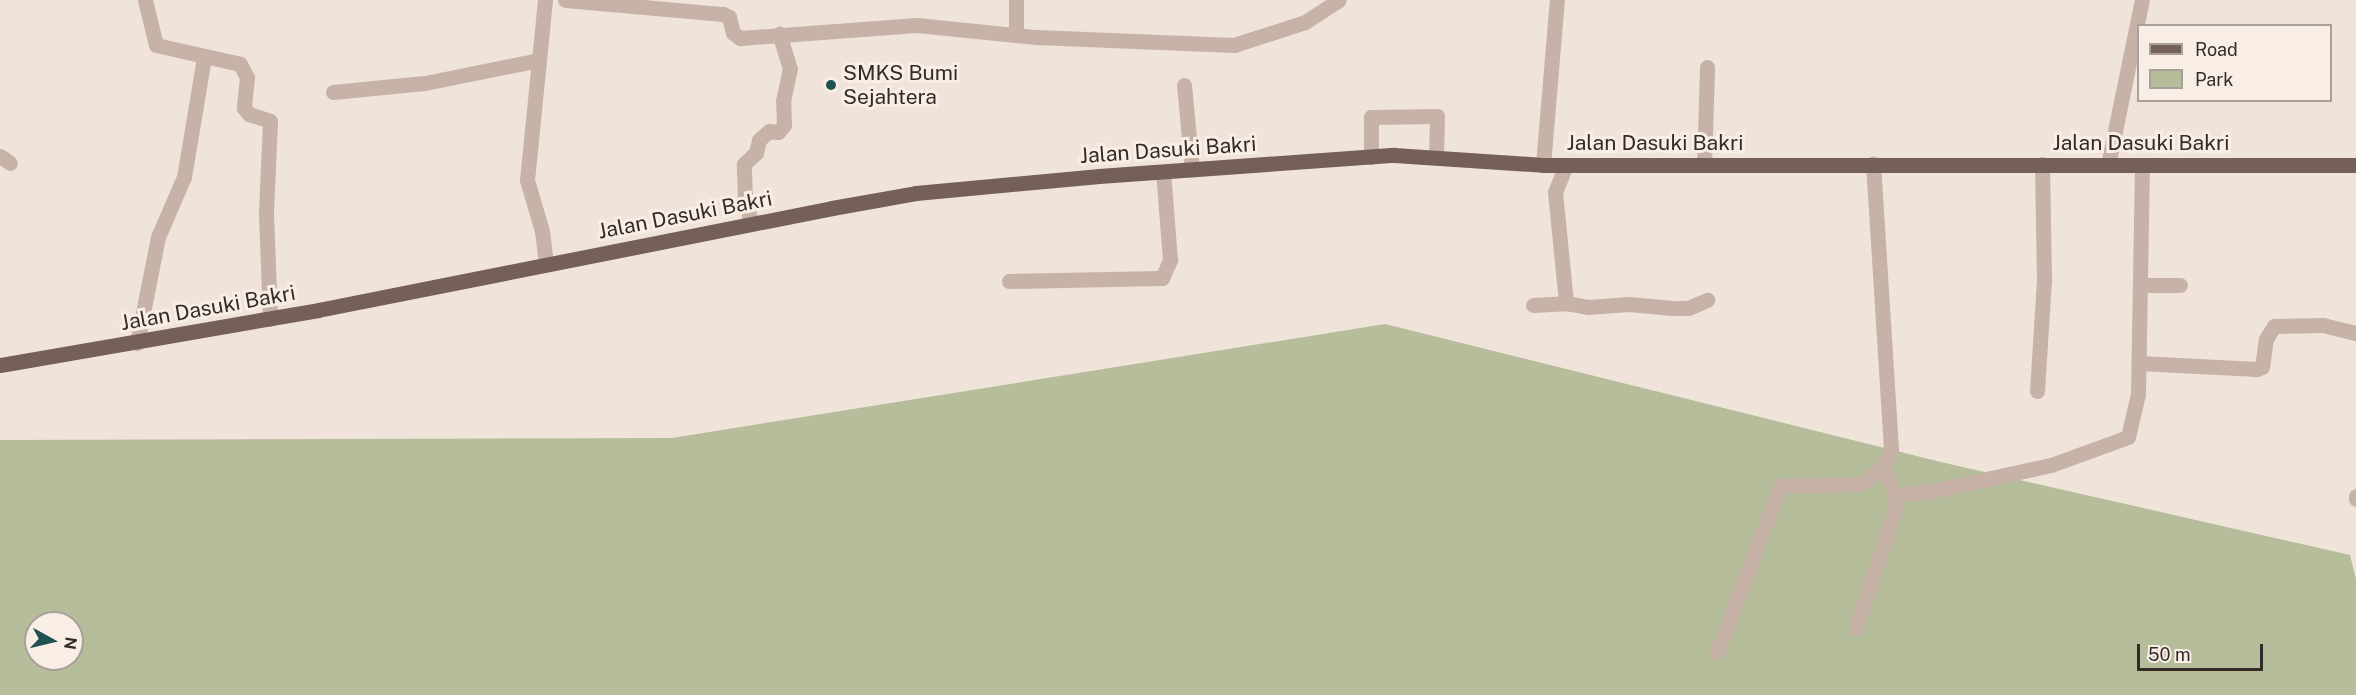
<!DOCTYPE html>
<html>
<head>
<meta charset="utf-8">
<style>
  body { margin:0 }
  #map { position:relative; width:2356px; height:695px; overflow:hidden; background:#efe3da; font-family:"Public Sans",sans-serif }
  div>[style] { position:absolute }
  .green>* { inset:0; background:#b5bd9b }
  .minor>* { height:15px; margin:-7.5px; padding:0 7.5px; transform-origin:7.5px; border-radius:7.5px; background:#c7b2a7 }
  .major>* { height:15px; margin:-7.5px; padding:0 7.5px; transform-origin:7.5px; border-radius:7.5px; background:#755f59 }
  .dots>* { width:16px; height:16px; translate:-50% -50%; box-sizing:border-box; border:3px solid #f8eee6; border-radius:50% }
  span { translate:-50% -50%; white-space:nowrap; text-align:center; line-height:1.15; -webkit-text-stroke:6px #f8eee6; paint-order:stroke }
  .poi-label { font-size:21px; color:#342a27 }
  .left { translate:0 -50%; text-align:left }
  .street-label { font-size:21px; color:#342a27 }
  .legend { position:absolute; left:2137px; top:24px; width:195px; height:78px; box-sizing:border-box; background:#f8eee6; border:2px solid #aaa09a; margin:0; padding:8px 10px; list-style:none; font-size:18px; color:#342a27 }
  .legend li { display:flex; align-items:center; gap:12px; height:30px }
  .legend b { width:30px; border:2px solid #aaa09a }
  .north { position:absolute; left:24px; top:611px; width:60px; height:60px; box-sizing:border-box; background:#f8eee6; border:2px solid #aaa09a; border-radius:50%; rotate:98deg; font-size:16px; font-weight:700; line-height:24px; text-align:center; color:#342a27 }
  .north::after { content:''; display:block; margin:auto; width:21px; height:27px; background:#1f5250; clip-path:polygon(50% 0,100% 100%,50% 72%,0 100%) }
  .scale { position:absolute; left:2137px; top:644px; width:126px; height:27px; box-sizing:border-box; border:3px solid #342a27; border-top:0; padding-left:8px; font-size:18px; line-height:21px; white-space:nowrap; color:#342a27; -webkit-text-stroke:4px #f8eee6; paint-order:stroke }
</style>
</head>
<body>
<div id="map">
  <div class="green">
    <i style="clip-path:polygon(evenodd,1385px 324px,1945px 463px,2350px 555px,2356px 579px,2356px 695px,0 695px,0 440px,672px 438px,1385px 324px,36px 623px,72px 623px,72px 659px,36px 659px,36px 623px)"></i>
  </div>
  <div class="minor">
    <i style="left:145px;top:0;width:46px;rotate:76.3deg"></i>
    <i style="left:156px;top:45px;width:86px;rotate:12.7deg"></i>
    <i style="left:240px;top:64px;width:15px;rotate:62deg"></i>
    <i style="left:247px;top:77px;width:31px;rotate:96deg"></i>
    <i style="left:244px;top:108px;width:8px;rotate:50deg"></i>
    <i style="left:249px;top:114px;width:22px;rotate:18deg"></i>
    <i style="left:270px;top:121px;width:93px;rotate:92.5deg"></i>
    <i style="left:266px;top:214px;width:105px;rotate:87.8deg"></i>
    <i style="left:545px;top:0;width:181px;rotate:95.7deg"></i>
    <i style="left:527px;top:180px;width:53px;rotate:73.6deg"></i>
    <i style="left:542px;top:231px;width:33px;rotate:83deg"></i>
    <i style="left:565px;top:0;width:159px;rotate:5.1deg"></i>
    <i style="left:723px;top:14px;width:7px;rotate:27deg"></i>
    <i style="left:729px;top:17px;width:16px;rotate:76deg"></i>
    <i style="left:733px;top:33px;width:9px;rotate:36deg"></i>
    <i style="left:740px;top:38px;width:177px;rotate:-4.2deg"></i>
    <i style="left:917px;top:25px;width:120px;rotate:5.8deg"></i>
    <i style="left:1036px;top:37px;width:198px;rotate:2.3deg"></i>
    <i style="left:1234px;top:45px;width:75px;rotate:-17.9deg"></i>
    <i style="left:1305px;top:22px;width:40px;rotate:-32.9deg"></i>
    <i style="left:1016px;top:35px;width:35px;rotate:-90deg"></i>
    <i style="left:1184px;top:85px;width:85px;rotate:84.6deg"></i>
    <i style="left:333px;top:92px;width:92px;rotate:-5.6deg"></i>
    <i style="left:425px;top:83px;width:116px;rotate:-11.4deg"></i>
    <i style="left:0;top:156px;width:12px;rotate:35deg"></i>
    <i style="left:1371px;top:157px;width:40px;rotate:-90deg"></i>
    <i style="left:1371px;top:117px;width:66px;rotate:-0.9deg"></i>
    <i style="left:1437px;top:116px;width:42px;rotate:91.4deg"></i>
    <i style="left:1543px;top:165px;width:166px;rotate:-85.2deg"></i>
    <i style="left:1566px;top:165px;width:29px;rotate:112deg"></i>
    <i style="left:1555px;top:192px;width:112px;rotate:84.3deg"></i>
    <i style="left:1566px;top:303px;width:22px;rotate:10deg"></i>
    <i style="left:1588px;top:307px;width:41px;rotate:-4.2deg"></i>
    <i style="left:1629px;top:304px;width:43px;rotate:5.3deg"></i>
    <i style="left:1672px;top:308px;width:16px"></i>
    <i style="left:1688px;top:308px;width:21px;rotate:-23deg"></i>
    <i style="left:1704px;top:165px;width:98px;rotate:-88.2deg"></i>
    <i style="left:2108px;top:165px;width:168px;rotate:-78.4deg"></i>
    <i style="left:751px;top:222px;width:23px;rotate:-105deg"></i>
    <i style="left:745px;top:200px;width:36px;rotate:-92deg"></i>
    <i style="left:744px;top:164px;width:16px;rotate:-43deg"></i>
    <i style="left:756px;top:153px;width:13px;rotate:-77deg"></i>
    <i style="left:759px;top:140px;width:13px;rotate:-42deg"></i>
    <i style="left:769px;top:131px;width:9px;rotate:6deg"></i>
    <i style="left:778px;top:132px;width:9px;rotate:-49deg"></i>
    <i style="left:784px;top:125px;width:24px;rotate:-92deg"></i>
    <i style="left:783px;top:101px;width:33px;rotate:-78deg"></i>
    <i style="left:790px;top:69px;width:37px;rotate:-107deg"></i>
    <i style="left:1009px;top:281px;width:153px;rotate:-1.1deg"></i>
    <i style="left:1162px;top:278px;width:20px;rotate:-66deg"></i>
    <i style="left:1170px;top:260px;width:88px;rotate:-94.5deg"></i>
    <i style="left:2141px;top:285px;width:39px"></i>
    <i style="left:1533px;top:305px;width:33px;rotate:-3deg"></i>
    <i style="left:137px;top:343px;width:108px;rotate:-78.8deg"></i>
    <i style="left:158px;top:237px;width:65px;rotate:-66.6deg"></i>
    <i style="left:184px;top:177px;width:121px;rotate:-80.5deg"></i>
    <i style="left:2139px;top:363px;width:118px;rotate:2.9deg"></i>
    <i style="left:2257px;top:369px;width:5px;rotate:-22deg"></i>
    <i style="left:2262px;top:367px;width:28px;rotate:-82deg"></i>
    <i style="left:2266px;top:339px;width:15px;rotate:-58deg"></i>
    <i style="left:2274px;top:326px;width:49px;rotate:-1.2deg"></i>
    <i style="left:2323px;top:325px;width:34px;rotate:14deg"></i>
    <i style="left:2037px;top:391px;width:111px;rotate:-86.4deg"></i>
    <i style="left:2044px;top:280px;width:116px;rotate:-91deg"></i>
    <i style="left:1896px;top:495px;width:31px;rotate:-6deg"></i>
    <i style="left:1927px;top:492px;width:127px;rotate:-12.3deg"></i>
    <i style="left:2051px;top:465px;width:82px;rotate:-20deg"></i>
    <i style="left:2128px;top:437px;width:44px;rotate:-76.9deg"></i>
    <i style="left:2138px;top:394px;width:229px;rotate:-89deg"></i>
    <i style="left:2356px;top:496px;width:3px;rotate:90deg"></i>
    <i style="left:1856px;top:628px;width:120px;rotate:-71.6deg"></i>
    <i style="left:1894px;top:514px;width:19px;rotate:-84deg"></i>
    <i style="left:1896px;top:495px;width:30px;rotate:-117deg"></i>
    <i style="left:1717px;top:652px;width:178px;rotate:-69.2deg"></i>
    <i style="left:1780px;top:486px;width:81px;rotate:-1.4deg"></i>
    <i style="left:1861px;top:484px;width:26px;rotate:-37deg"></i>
    <i style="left:1882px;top:468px;width:21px;rotate:-65deg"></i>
    <i style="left:1891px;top:449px;width:286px;rotate:-93.6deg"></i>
  </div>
  <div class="major">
    <i style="left:0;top:365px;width:323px;rotate:-9.8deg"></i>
    <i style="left:318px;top:310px;width:524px;rotate:-11.22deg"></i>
    <i style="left:832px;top:208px;width:85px;rotate:-10.1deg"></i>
    <i style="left:916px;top:193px;width:184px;rotate:-5.3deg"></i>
    <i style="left:1099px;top:176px;width:296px;rotate:-4.1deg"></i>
    <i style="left:1394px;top:155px;width:149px;rotate:3.8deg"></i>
    <i style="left:1543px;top:165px;width:813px"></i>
  </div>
  <div class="dots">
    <i style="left:831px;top:85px;background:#1f5250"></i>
  </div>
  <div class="poi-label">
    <span class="left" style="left:843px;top:85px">SMKS Bumi<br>Sejahtera</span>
  </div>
  <div class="street-label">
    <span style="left:1655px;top:143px">Jalan Dasuki Bakri</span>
    <span style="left:2141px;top:143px">Jalan Dasuki Bakri</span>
    <span style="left:1168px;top:150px;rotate:-4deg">Jalan Dasuki Bakri</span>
    <span style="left:685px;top:215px;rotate:-11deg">Jalan Dasuki Bakri</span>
    <span style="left:208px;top:308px;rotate:-10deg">Jalan Dasuki Bakri</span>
  </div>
  <ul class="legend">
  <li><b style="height:8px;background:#755f59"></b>Road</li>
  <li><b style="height:16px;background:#b5bd9b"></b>Park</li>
  </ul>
  <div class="north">N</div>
  <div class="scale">50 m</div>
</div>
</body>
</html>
